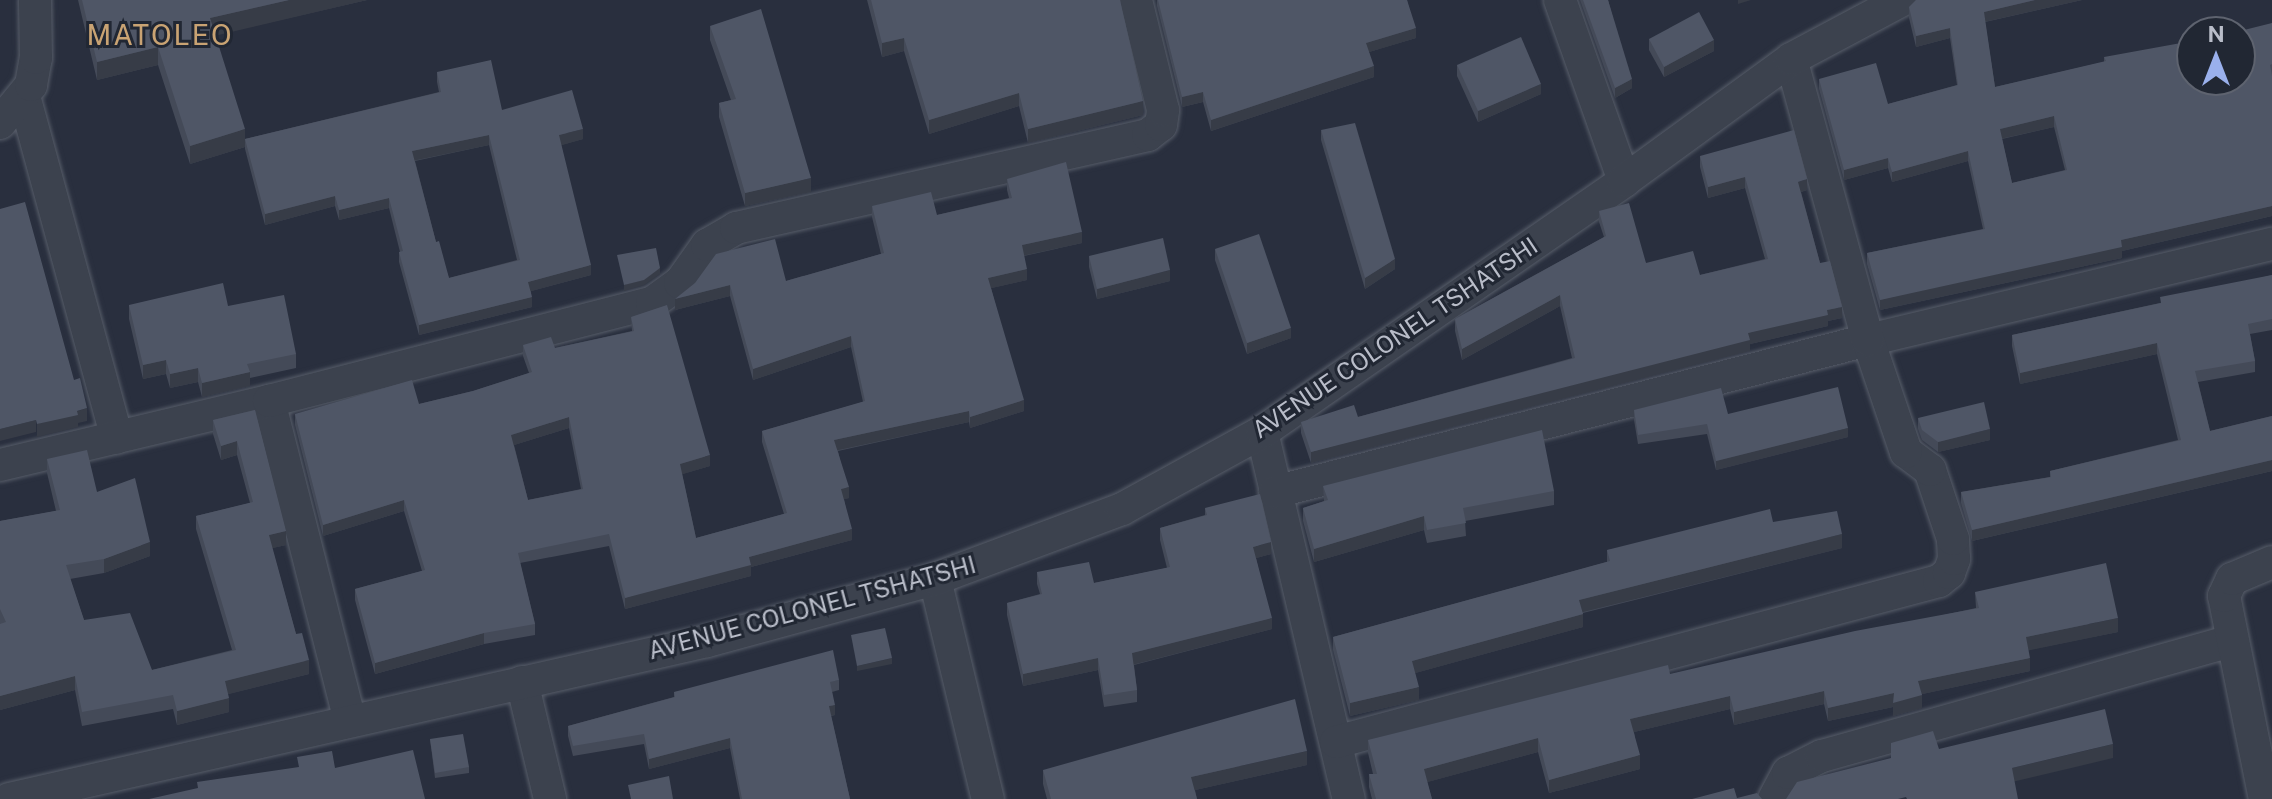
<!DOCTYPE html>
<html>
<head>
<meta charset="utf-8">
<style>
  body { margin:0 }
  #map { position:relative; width:2272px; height:799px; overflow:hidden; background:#292f3e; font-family:"Public Sans",sans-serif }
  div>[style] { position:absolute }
  .roads { filter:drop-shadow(0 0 2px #575d69) drop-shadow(0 0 2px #575d69) }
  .street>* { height:32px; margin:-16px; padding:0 16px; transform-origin:16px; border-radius:16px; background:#3c424e }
  .wall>* { inset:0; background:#444a58 }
  .shaded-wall>* { inset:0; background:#373c47 }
  .building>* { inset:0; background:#4f5666 }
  span { translate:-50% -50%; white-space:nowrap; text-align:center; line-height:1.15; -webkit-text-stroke:6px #212733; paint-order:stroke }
  .street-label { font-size:24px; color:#b9bdc9 }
  .quarter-label { font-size:28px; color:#c9a373; letter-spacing:2px }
  .north { position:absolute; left:2176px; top:16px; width:80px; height:80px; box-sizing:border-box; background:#212733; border:2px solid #5e636f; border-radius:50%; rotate:0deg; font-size:22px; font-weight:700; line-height:32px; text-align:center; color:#b9bdc9 }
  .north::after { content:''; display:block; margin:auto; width:28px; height:36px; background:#9ab0ec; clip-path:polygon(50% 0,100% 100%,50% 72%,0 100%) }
</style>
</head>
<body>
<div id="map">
  <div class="roads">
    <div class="street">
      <i style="left:1560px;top:0;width:192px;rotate:70.5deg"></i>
      <i style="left:24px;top:96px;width:354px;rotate:74.8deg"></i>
      <i style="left:0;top:123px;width:49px;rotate:-50.8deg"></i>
      <i style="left:31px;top:85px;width:27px;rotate:-80deg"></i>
      <i style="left:36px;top:58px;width:58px;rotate:-91deg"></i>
      <i style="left:269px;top:401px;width:330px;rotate:75.8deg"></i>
      <i style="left:1262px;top:432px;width:377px;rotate:76.7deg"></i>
      <i style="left:0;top:465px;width:277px;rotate:-13.4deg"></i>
      <i style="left:269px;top:401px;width:395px;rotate:-14.4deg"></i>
      <i style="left:652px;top:303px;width:34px;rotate:-36deg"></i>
      <i style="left:680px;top:283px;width:47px;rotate:-54.6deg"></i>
      <i style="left:707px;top:245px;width:34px;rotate:-30deg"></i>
      <i style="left:736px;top:228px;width:422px;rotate:-12.7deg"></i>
      <i style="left:1148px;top:135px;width:16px;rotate:-38deg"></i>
      <i style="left:1161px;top:125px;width:15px;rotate:-82deg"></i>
      <i style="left:1163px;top:110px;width:113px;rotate:-103.8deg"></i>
      <i style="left:1275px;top:492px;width:612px;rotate:-14.38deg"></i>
      <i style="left:1868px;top:340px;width:415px;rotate:-13.4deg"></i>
      <i style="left:935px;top:579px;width:226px;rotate:76.5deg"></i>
      <i style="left:522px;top:682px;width:120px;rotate:76.5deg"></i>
      <i style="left:1336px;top:742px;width:624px;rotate:-14.95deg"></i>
      <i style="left:1939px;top:581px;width:13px;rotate:-39deg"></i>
      <i style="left:1949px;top:573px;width:15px;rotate:-70deg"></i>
      <i style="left:1954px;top:559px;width:20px;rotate:-93deg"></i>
      <i style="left:1953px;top:539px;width:73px;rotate:-108.4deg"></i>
      <i style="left:1930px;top:470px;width:30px;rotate:-143deg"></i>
      <i style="left:1906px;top:452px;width:118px;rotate:-108.7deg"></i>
      <i style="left:1868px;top:340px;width:291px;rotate:-105.3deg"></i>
      <i style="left:9px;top:799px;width:716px;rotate:-12.75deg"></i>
      <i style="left:707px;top:641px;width:236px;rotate:-15.2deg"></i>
      <i style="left:935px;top:579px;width:200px;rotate:-20.5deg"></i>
      <i style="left:1122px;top:509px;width:160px;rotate:-28.8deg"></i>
      <i style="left:1262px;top:432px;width:441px;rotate:-34.7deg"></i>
      <i style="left:1624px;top:181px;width:207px;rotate:-36.1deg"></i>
      <i style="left:1791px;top:59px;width:126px;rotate:-28deg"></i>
      <i style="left:1774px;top:799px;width:30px;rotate:-62deg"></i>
      <i style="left:1788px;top:773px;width:38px;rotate:-27deg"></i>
      <i style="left:1822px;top:756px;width:425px;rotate:-15.7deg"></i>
      <i style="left:2265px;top:799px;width:207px;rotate:-101.4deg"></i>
      <i style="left:2224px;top:596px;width:19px;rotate:-65deg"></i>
      <i style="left:2232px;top:579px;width:43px;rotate:-23deg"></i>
    </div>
  </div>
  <div class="wall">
    <i style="clip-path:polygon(78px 0,367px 0,215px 35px,245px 147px,190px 164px,158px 65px,97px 80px)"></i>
    <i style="clip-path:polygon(867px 0,1120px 0,1143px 115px,1028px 143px,1019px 106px,929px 134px,904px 51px,882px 57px)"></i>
    <i style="clip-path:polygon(1157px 0,1407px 0,1416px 38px,1369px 52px,1374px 77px,1211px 131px,1203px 102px,1182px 107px,1157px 6px)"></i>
    <i style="clip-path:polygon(1580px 0,1608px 0,1632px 88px,1615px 98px)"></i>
    <i style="clip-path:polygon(evenodd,1916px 0,2082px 0,1985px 22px,1995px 87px,2104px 62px,2104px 57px,2192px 80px,2272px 23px,2272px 216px,2122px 251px,2122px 258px,1880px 310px,1867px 264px,1867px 253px,1983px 229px,1968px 161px,1892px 182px,1888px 168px,1844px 180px,1819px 89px,1819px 79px,1888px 104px,1957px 85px,1950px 38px,1916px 47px,1909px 18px,1909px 7px,1916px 0,2054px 127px,2065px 170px,2012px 183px,2002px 139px,2054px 127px)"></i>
    <i style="clip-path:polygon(710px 26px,811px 192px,745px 206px,719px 117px,719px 103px,731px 100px,710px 40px)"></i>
    <i style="clip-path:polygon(1649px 39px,1714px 51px,1664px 77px,1649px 50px)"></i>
    <i style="clip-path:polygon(1457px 65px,1541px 94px,1478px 122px,1457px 76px)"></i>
    <i style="clip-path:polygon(evenodd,437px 72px,502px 110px,583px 139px,561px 145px,591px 275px,531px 291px,532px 307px,419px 335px,399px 262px,399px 252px,400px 252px,389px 208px,339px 220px,335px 206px,265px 225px,245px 149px,245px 139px,439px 92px,437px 82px,437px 72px,489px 145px,517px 260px,449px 278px,436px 242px,415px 161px,489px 145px)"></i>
    <i style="clip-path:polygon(1321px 130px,1395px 269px,1365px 289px,1321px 140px)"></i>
    <i style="clip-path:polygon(1700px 156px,1807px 190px,1801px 192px,1820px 263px,1842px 318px,1828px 321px,1828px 326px,1750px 344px,1750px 351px,1311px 463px,1301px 433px,1301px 422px,1358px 417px,1572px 358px,1560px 306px,1462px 360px,1455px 331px,1455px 319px,1604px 237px,1599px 222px,1599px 211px,1646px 263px,1700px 275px,1765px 259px,1745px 188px,1708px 198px,1700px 167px)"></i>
    <i style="clip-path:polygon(evenodd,1007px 179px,1082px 243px,1024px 256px,1027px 280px,991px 288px,1024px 411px,970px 428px,969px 422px,838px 451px,849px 498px,844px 499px,852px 540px,751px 567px,751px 576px,625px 609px,609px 546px,520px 563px,535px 624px,535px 635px,484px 644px,375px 674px,355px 600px,355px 589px,422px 571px,404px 511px,323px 536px,295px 425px,295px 414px,419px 404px,473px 391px,529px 373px,523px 356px,523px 345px,555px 348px,632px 331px,631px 317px,710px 466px,682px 474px,696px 538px,784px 514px,762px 442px,762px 431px,863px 402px,851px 347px,753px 380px,730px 296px,675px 310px,695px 283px,786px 281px,881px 254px,872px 217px,872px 206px,937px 215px,1009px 198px,1007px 190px,1007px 179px,569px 428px,581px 489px,528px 500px,514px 445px,569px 428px)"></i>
    <i style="clip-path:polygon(1215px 249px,1291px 338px,1247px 354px,1215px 260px)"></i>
    <i style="clip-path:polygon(1089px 256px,1170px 281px,1097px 299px,1089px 267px)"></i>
    <i style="clip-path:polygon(2272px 275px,2272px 330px,2250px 334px,2255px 361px,2255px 372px,2198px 382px,2210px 431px,2272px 416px,2272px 471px,1972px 541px,1961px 503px,1961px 492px,2050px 477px,2050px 471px,2178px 440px,2157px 354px,2020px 384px,2012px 346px,2012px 335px,2160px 303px)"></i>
    <i style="clip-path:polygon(129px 305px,228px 306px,296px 354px,296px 368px,250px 378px,250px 386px,202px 397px,198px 382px,170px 388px,166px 374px,143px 379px,129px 319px)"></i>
    <i style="clip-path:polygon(255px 410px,286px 545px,272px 548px,296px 634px,309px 674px,228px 694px,229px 712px,177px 725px,173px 709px,82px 726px,75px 690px,0 710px,0 521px,56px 511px,47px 473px,47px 459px,97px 492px,150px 556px,104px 573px,70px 579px,84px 620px,152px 670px,232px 650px,196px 529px,196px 516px,250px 503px,237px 455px,221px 460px,213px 434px,213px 420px)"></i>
    <i style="clip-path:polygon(1634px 410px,1728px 414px,1848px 437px,1716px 470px,1707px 434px,1638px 444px,1634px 420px)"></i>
    <i style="clip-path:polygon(1918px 418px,1990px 440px,1938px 452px,1922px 440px,1918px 429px)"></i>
    <i style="clip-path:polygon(1323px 486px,1554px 491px,1554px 505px,1465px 521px,1466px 536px,1427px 543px,1424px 530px,1314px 562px,1303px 521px,1303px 508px,1324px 501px)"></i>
    <i style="clip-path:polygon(1205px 508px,1271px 554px,1256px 558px,1272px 629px,1134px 665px,1137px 690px,1137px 702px,1104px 707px,1098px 670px,1023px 686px,1007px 615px,1007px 603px,1040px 594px,1037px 584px,1037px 572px,1094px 583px,1167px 568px,1160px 540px,1160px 528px,1205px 515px)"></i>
    <i style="clip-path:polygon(1773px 522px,1842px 548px,1583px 613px,1583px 627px,1415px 673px,1419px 700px,1350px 716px,1333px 650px,1333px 637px,1607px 562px,1607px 550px)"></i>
    <i style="clip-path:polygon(1975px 592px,2118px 632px,2028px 650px,2030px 671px,1922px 694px,1922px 708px,1893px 716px,1893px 707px,1828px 721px,1824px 704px,1734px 725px,1730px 709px,1634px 732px,1640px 769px,1549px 793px,1538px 752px,1427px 782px,1432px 799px,1372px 799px,1369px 787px,1369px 774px,1373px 774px,1368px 753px,1368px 740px,1976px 608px)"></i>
    <i style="clip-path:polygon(839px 680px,839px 690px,832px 692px,835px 715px,831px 716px,850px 799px,740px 799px,730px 748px,649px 769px,644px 744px,573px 756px,568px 736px,568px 726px,674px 697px,674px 692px)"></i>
    <i style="clip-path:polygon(430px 739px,469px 767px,469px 773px,435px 778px)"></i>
    <i style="clip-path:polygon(1307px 765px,1195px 790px,1197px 799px,1047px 799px,1043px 784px,1043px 770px)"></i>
  </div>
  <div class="shaded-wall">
    <i style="clip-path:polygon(289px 0,367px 0,210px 37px,210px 18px)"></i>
    <i style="clip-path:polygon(1738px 0,1751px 0,1738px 4px)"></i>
    <i style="clip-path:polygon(2035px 0,2082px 0,1984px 22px,1984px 12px)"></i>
    <i style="clip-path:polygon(1416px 28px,1416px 38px,1366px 53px,1366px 43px)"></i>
    <i style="clip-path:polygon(1950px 28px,1950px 38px,1916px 47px,1916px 36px)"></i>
    <i style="clip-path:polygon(904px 38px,904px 51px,882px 57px,882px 43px)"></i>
    <i style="clip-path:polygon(1714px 40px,1714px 51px,1664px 77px,1664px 67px)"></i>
    <i style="clip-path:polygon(158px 47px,158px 65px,97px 80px,97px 62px)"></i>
    <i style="clip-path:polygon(1374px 66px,1374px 77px,1211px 131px,1211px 120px)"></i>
    <i style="clip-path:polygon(1632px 79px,1632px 88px,1615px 98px,1615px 88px)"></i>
    <i style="clip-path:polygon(1541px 84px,1541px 94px,1478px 122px,1478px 111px)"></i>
    <i style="clip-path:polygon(1203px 92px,1203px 102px,1182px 107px,1182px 97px)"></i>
    <i style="clip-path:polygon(1019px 93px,1019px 106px,929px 134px,929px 120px)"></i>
    <i style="clip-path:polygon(1143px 101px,1143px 115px,1028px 143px,1028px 129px)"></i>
    <i style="clip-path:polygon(2054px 116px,2054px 127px,2000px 139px,2000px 129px)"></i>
    <i style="clip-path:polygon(245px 129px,245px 147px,190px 164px,190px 146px)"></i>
    <i style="clip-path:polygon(583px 129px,583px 139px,559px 146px,559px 135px)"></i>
    <i style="clip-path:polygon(489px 135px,489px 145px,412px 161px,412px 151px)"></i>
    <i style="clip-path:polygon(1968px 151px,1968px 161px,1892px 182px,1892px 172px)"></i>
    <i style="clip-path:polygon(1888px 158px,1888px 168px,1844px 180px,1844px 170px)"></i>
    <i style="clip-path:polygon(1745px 177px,1745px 188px,1708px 198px,1708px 187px)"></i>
    <i style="clip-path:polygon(811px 178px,811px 192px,745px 206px,745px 193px)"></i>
    <i style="clip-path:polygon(1807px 179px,1807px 190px,1798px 193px,1798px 182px)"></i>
    <i style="clip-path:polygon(335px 196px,335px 206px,265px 225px,265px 214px)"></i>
    <i style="clip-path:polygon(389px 198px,389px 208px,339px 220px,339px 210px)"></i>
    <i style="clip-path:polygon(2272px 206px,2272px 216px,2122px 251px,2122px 258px,1880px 310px,1880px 300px,2121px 240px)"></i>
    <i style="clip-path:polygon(1082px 232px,1082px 243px,1022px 256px,1022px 245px)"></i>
    <i style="clip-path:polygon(1395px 259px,1395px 269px,1365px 289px,1365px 278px)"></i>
    <i style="clip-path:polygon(591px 265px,591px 275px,528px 292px,528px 282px)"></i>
    <i style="clip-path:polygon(660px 268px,660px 274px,644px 285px,624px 291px,624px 285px)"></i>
    <i style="clip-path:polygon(1027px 269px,1027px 280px,988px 289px,988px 278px)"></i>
    <i style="clip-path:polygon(1170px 270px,1170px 281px,1097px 299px,1097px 289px)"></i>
    <i style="clip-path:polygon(730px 285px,730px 296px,675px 310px,675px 299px)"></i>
    <i style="clip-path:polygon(1560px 295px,1560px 306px,1462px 360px,1462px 349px)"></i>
    <i style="clip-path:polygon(532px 297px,532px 307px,419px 335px,419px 325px)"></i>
    <i style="clip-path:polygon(1842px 307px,1842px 318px,1828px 321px,1828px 326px,1750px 344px,1750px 351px,1311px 463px,1311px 452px,1748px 333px,1827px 310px)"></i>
    <i style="clip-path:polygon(1291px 328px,1291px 338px,1247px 354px,1247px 343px)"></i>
    <i style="clip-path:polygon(851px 336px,851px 347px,753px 380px,753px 369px)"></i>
    <i style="clip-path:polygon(2157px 343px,2157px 354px,2020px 384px,2020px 373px)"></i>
    <i style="clip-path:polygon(166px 360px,166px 374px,143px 379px,143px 365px)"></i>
    <i style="clip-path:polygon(198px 368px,198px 382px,170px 388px,170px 374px)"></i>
    <i style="clip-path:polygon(250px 372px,250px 386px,202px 397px,202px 383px)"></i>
    <i style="clip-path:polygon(1024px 400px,1024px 411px,970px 428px,970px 417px)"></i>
    <i style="clip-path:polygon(87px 408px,87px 421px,78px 423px,78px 427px,37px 437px,37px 424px)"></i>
    <i style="clip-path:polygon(969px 411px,969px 422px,834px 451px,834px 440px)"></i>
    <i style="clip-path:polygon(569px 417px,569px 428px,511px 446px,511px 435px)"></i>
    <i style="clip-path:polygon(36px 420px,36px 432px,0 441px,0 429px)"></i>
    <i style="clip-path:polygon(1848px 428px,1848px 437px,1716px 470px,1716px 461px)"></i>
    <i style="clip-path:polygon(1990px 429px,1990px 440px,1938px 452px,1938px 442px)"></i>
    <i style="clip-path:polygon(237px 441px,237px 455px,221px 460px,221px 446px)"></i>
    <i style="clip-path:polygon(710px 455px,710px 466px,680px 475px,680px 464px)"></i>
    <i style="clip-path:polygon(2272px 460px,2272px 471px,1972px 541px,1972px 530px)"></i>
    <i style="clip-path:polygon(849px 487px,849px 498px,841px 500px,841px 489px)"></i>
    <i style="clip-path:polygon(404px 500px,404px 511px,323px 536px,323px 525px)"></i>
    <i style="clip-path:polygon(1424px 516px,1424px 530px,1314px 562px,1314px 549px)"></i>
    <i style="clip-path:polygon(852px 529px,852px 540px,751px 567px,751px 576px,625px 609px,625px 598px,749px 557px)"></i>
    <i style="clip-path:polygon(286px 531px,286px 545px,269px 549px,269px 535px)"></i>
    <i style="clip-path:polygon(1842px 534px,1842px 548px,1579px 613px,1579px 600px)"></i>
    <i style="clip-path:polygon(150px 542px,150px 556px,104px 573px,104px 559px)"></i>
    <i style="clip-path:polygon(1271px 542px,1271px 554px,1253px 559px,1253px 547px)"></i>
    <i style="clip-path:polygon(1583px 614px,1583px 627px,1412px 674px,1412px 661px)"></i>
    <i style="clip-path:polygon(1272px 618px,1272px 629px,1132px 665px,1132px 653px)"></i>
    <i style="clip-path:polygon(2118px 618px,2118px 632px,2026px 651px,2026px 637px)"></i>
    <i style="clip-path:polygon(484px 633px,484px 644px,375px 674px,375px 663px)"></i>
    <i style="clip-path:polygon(892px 658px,892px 664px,857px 671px,857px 666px)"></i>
    <i style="clip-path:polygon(1098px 658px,1098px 670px,1023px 686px,1023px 674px)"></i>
    <i style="clip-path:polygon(2030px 658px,2030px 671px,1918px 695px,1918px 681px)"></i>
    <i style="clip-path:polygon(309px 660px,309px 674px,225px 695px,225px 681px)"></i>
    <i style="clip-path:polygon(75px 676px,75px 690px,0 710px,0 696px)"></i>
    <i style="clip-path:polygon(1419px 687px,1419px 700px,1350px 716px,1350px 703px)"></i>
    <i style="clip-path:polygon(1824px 691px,1824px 704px,1734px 725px,1734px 712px)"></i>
    <i style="clip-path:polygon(1894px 693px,1922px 695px,1922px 708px,1893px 716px,1893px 707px,1828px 721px,1828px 708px)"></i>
    <i style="clip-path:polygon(1730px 696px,1730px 709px,1630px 733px,1630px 719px)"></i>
    <i style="clip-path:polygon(229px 698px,229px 712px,177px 725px,177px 711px)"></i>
    <i style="clip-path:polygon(835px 705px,835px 715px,829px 716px,829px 706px)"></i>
    <i style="clip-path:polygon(730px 738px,730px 748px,649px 769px,649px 759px)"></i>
    <i style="clip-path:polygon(1538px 738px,1538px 752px,1424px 783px,1424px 769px)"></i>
    <i style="clip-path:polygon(2113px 744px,2113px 758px,2012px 782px,2012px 768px)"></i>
    <i style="clip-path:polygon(1307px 751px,1307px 765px,1191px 791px,1191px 777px)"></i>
    <i style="clip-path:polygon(1640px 755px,1640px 769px,1549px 793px,1549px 780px)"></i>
  </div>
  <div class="building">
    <i style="clip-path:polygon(82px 0,289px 0,210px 18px,245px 129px,190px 146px,158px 47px,97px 62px)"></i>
    <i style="clip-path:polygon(871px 0,1120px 0,1143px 101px,1028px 129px,1019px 93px,929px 120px,904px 38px,882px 43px)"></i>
    <i style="clip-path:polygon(1158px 0,1407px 0,1416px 28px,1366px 43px,1374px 66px,1211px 120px,1203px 92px,1182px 97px)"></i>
    <i style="clip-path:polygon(1583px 0,1608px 0,1632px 79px,1615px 88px)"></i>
    <i style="clip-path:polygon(evenodd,1916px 0,2035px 0,1984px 12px,1995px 87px,2106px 61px,2104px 57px,2192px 41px,2192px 80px,2240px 80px,2240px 32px,2236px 32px,2272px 23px,2272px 64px,2270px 65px,2272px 76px,2272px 206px,2121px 240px,2122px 247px,1880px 300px,1867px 253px,1985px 229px,1968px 151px,1892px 172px,1888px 158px,1844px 170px,1819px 79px,1876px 63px,1888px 104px,1958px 85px,1950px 28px,1916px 36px,1909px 7px,1916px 0,2054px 116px,2067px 170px,2012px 183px,2000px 129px,2054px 116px)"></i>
    <i style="clip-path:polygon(761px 9px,811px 178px,745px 193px,719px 103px,736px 99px,710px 26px)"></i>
    <i style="clip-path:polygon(1699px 12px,1714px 40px,1664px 67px,1649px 39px)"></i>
    <i style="clip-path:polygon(1521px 37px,1541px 84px,1478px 111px,1457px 65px)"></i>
    <i style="clip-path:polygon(evenodd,491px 60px,502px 110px,572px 90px,583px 129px,559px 135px,591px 265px,528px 282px,532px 297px,419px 325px,399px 252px,403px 251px,389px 198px,339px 210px,335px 196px,265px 214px,245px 139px,441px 92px,437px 72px,491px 60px,489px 135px,520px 260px,449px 278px,439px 241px,436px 242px,412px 151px,489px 135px)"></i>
    <i style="clip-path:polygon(1355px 123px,1395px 259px,1365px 278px,1321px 130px)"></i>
    <i style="clip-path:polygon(1794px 130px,1807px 179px,1798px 182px,1820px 263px,1830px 261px,1842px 307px,1827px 310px,1828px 315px,1748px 333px,1750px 340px,1311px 452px,1301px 422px,1354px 405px,1358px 417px,1575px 358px,1560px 295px,1462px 349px,1455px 319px,1606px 236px,1599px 211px,1629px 203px,1646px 263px,1693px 251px,1700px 275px,1768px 259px,1745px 177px,1708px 187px,1700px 156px)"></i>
    <i style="clip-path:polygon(evenodd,1066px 162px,1082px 232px,1022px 245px,1027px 269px,988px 278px,1024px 400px,970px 417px,969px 411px,834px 440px,849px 487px,841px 489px,852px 529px,749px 557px,751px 565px,625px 598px,609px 534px,518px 553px,535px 624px,484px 633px,375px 663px,355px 589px,425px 570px,404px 500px,323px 525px,295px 414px,412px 380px,419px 404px,473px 391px,532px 372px,523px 345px,551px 337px,555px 348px,634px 331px,631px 317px,667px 305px,710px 455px,680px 464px,696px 538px,787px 513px,762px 431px,865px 401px,851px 336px,753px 369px,730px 285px,675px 299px,695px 283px,716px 254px,775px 239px,786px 281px,884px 253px,872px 206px,931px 192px,937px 215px,1012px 198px,1007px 179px,1066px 162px,569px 417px,583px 489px,528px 500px,511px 435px,569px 417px)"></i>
    <i style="clip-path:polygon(25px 202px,74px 380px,80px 378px,87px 408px,77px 411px,78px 415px,37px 424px,36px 420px,0 429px,0 209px)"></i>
    <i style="clip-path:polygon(1259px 234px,1291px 328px,1247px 343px,1215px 249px)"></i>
    <i style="clip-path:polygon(1163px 238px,1170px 270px,1097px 289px,1089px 256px)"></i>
    <i style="clip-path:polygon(656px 248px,660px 268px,644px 280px,624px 285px,617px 255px)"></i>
    <i style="clip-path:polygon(2272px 275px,2272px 319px,2248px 324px,2255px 361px,2195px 371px,2210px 431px,2272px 416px,2272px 460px,1972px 530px,1961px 492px,2051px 477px,2050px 471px,2181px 440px,2157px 343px,2020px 373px,2012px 335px,2161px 303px,2160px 297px)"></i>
    <i style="clip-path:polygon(223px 283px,228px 306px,284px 295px,296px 354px,247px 364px,250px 372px,202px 383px,198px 368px,170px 374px,166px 360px,143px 365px,129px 305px)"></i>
    <i style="clip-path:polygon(1838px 387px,1848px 428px,1716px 461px,1707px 424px,1638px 435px,1634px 410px,1721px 388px,1728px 414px)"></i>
    <i style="clip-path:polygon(1984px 402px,1990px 429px,1938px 442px,1922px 430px,1918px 418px)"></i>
    <i style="clip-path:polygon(255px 410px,286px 531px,269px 535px,296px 634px,302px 633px,309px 660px,225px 681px,229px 698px,177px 711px,173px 695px,82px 712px,75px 676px,0 696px,0 624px,6px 622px,0 609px,0 521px,60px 510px,47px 459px,87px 450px,97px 492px,135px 478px,150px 542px,104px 559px,66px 565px,84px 620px,130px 613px,152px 670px,236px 650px,196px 516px,253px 502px,237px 441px,221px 446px,213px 420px)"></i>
    <i style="clip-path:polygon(1542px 430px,1554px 491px,1463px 508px,1466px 523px,1427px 530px,1424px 516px,1314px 549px,1303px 508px,1328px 500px,1323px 486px)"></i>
    <i style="clip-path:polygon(1260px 494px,1271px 542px,1253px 547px,1272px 618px,1132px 653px,1137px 690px,1104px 695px,1098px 658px,1023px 674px,1007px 603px,1042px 594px,1037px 572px,1089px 562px,1094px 583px,1170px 567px,1160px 528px,1207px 515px,1205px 508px)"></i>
    <i style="clip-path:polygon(1770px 509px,1773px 522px,1837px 511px,1842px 534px,1579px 600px,1583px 614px,1412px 661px,1419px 687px,1350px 703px,1333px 637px,1610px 561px,1607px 550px)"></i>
    <i style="clip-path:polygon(2106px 563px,2118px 618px,2026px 637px,2030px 658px,1918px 681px,1922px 695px,1893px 703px,1894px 693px,1828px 708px,1824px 691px,1734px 712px,1730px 696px,1630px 719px,1640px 755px,1549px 780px,1538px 738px,1424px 769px,1432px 799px,1376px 799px,1369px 774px,1377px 774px,1368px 740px,1668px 665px,1670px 674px,1855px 631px,1979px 608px,1975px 592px)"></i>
    <i style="clip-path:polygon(885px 628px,892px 658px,857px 666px,851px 635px)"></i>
    <i style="clip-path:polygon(833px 650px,839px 680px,830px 682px,835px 705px,829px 706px,850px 799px,742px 799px,730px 738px,649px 759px,644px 734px,573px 746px,568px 726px,675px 697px,674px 692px)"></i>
    <i style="clip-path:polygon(1295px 699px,1307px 751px,1191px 777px,1197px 799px,1051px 799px,1043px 770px)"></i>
    <i style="clip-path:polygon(2105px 709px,2113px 744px,2012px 768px,2018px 799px,1907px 799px,1906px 797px,1898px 799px,1786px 799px,1797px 782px,1891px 758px,1891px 743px,1933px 731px,1939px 749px)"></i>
    <i style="clip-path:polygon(463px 734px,469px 767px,435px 773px,430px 739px)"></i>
    <i style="clip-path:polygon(413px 750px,425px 799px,149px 799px,198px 788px,197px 782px,299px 767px,297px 757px,332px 751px,335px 768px)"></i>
    <i style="clip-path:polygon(669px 776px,673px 799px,631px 799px,628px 785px)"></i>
    <i style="clip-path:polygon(1734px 788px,1737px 798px,1757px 793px,1762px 799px,1692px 799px)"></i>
  </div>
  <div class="street-label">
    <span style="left:1395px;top:338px;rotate:-34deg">AVENUE COLONEL TSHATSHI</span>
    <span style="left:812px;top:608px;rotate:-15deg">AVENUE COLONEL TSHATSHI</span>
  </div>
  <div class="quarter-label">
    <span style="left:160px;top:35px">MATOLEO</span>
  </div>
  <div class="north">N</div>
</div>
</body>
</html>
